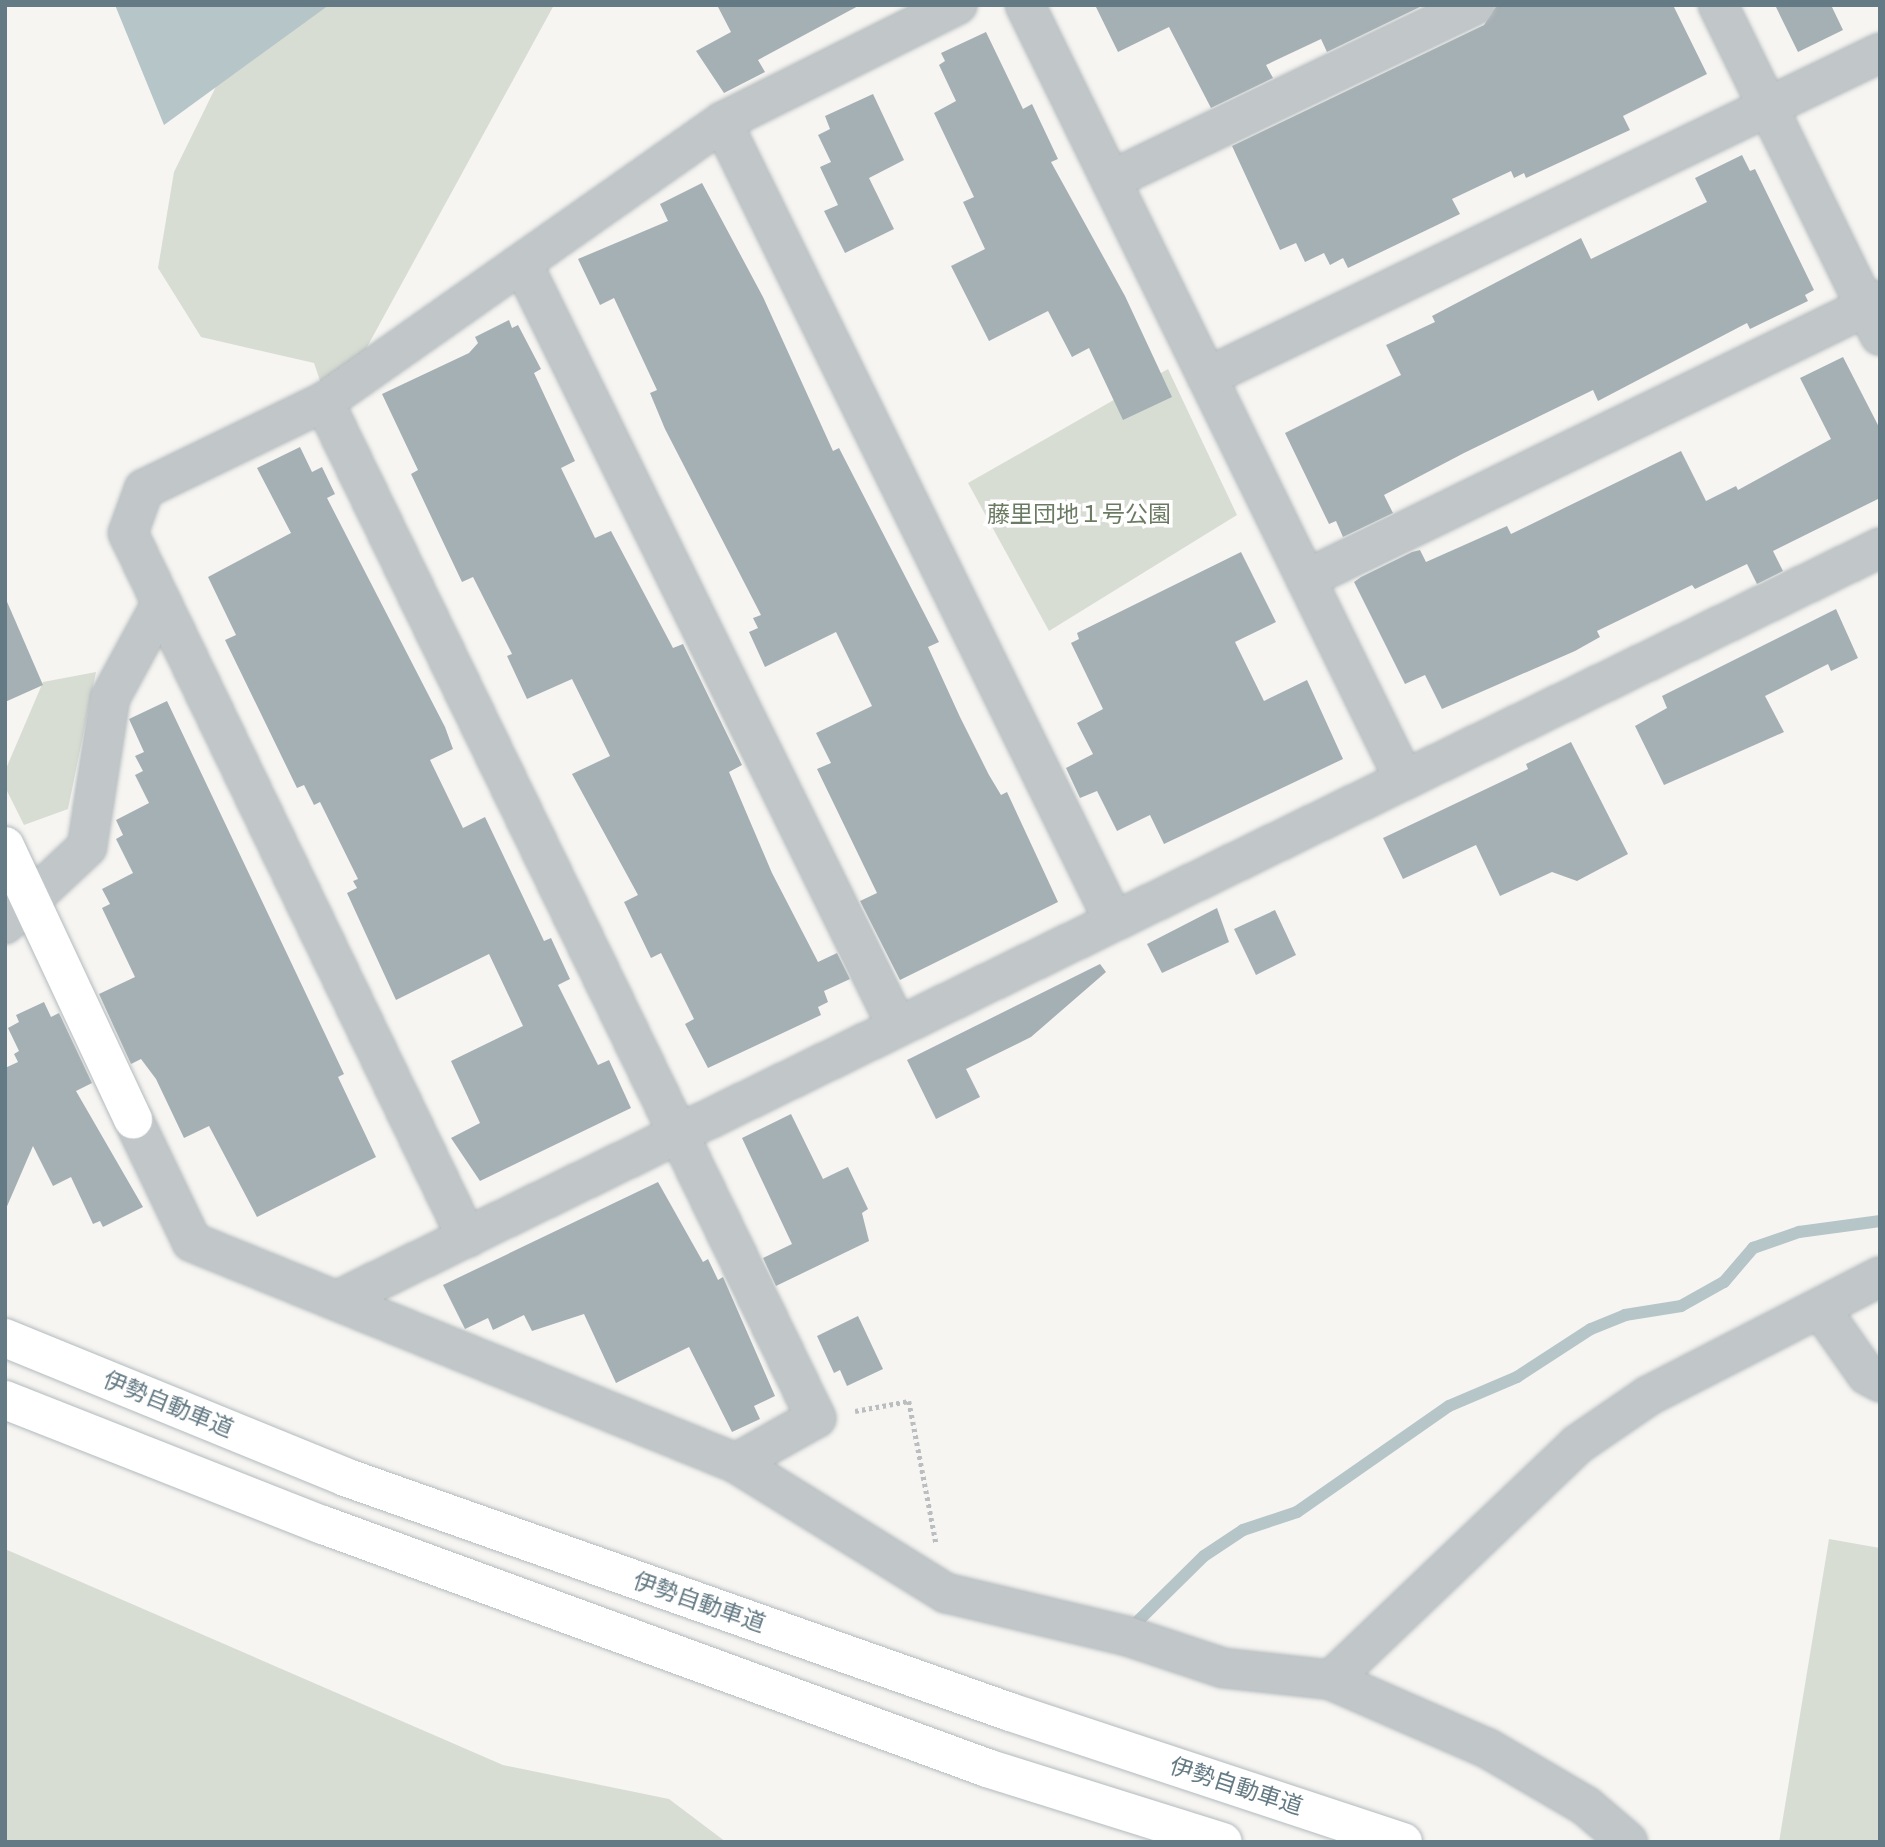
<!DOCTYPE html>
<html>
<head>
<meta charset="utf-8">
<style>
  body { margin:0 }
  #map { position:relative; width:1885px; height:1847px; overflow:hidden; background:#f6f5f2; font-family:"Nunito Sans","Noto Sans JP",sans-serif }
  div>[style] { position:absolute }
  .green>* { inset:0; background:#d8ddd3 }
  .water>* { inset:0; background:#b6c5c8 }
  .stream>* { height:12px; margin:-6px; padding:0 6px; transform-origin:6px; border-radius:6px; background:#b6c5c8 }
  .building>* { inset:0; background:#a5b0b4 }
  .path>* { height:4.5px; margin-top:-2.25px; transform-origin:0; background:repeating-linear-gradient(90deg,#bbbec0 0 3.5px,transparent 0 7px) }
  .roads { filter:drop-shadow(0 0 2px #b3babd) drop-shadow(0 0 2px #b3babd) }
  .street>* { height:38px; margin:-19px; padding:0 19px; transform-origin:19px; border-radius:19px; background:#c1c6c8 }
  .secondary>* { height:38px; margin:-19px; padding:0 19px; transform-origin:19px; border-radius:19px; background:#fff }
  .highway>* { height:38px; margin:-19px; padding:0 19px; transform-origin:19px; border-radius:19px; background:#fff }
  span { translate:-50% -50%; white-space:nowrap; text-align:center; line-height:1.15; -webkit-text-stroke:7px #fff; paint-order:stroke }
  .park-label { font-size:23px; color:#6b7b63 }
  .street-label { font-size:23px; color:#647a84 }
  .frame { position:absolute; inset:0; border:7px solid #647a84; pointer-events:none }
</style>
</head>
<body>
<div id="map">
  <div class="green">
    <i style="clip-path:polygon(256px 5px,554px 5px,331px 413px,314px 363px,201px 337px,158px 268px,174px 172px)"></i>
    <i style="clip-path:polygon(1168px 369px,1237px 515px,1049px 631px,968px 483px)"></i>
    <i style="clip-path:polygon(96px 672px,68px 809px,24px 825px,5px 787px,5px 771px,43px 682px)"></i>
    <i style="clip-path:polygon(1829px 1539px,1880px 1548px,1880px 1842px,1779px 1842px)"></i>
    <i style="clip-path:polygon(5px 1549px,503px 1765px,669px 1799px,726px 1842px,5px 1842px)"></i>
  </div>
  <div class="water">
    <i style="clip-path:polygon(115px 5px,329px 5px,164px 125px)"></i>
  </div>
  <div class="stream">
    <i style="left:1137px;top:1622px;width:94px;rotate:-44.6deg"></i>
    <i style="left:1204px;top:1556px;width:47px;rotate:-33.7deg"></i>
    <i style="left:1243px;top:1530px;width:57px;rotate:-18.4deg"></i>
    <i style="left:1297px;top:1512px;width:185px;rotate:-34.9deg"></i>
    <i style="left:1449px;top:1406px;width:74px;rotate:-23.1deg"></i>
    <i style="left:1517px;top:1377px;width:88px;rotate:-33deg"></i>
    <i style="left:1591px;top:1329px;width:37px;rotate:-22deg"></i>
    <i style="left:1625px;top:1315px;width:57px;rotate:-9.1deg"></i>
    <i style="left:1681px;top:1306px;width:49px;rotate:-29.2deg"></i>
    <i style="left:1724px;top:1282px;width:45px;rotate:-49.5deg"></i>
    <i style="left:1753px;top:1248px;width:49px;rotate:-19.2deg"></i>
    <i style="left:1799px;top:1232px;width:82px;rotate:-7.7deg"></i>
  </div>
  <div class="building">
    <i style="clip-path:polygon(717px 5px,860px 5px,758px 60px,765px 72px,724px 93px,696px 51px,731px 32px)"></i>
    <i style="clip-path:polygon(1095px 5px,1424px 5px,1327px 52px,1321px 39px,1266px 65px,1273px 78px,1211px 108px,1169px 27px,1118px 52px)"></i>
    <i style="clip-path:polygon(1497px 5px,1673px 5px,1707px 74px,1623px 116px,1630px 130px,1526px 178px,1524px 173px,1514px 178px,1511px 171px,1452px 199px,1460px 214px,1348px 268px,1343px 258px,1330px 265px,1324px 253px,1305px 262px,1296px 243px,1280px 250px,1232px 146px,1484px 25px)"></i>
    <i style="clip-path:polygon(1775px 5px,1831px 5px,1843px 30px,1798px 52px)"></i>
    <i style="clip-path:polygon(986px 32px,1023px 109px,1032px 104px,1058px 159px,1051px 162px,1125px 296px,1172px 397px,1123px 420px,1089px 348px,1072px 357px,1048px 311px,989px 341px,951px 266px,985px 249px,963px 202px,974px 197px,934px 113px,956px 101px,939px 65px,945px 61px,941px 53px)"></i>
    <i style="clip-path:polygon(873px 94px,904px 160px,869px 178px,894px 229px,845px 253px,824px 211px,838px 205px,820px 167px,831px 162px,818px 135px,830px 129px,825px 116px)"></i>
    <i style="clip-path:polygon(1742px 155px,1750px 171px,1755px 169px,1814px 290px,1805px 295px,1808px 301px,1750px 329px,1747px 323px,1598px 401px,1593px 390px,1464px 453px,1384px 495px,1393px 513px,1343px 537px,1336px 521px,1329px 524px,1285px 433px,1401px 375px,1386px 345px,1435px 322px,1432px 316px,1581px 238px,1591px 259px,1707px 202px,1695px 178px)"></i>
    <i style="clip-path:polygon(702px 183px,763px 297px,833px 451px,839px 448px,939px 642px,928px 647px,960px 717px,989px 775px,1001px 795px,1007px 792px,1058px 902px,900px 980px,860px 901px,877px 893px,817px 769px,831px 763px,816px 733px,872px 706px,836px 632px,765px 667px,749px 632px,758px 628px,753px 618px,761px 615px,665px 429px,650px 393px,657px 390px,614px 298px,600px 305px,578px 259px,668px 221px,660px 204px)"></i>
    <i style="clip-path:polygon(509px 320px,512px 328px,518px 325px,541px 369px,534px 373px,575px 461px,561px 468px,595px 538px,611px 531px,673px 648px,683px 644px,742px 765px,729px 772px,772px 873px,818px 962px,837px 953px,850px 979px,824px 991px,828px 1002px,818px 1007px,821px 1015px,708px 1068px,685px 1024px,694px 1019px,661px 953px,651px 958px,624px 902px,638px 895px,572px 774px,610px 756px,572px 679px,527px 699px,507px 656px,512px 654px,473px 577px,462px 582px,444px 544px,411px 474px,418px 470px,382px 394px,469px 353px,478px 343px,475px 337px)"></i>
    <i style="clip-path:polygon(1843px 357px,1880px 429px,1880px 498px,1773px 551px,1783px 571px,1757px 584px,1747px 564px,1695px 589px,1692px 585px,1597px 631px,1600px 637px,1575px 651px,1442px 709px,1425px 675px,1405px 684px,1354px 582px,1361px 577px,1412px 552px,1420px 550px,1426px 562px,1507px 526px,1511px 534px,1681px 451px,1706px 501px,1736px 486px,1738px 490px,1831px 439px,1800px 378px)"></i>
    <i style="clip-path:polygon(300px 447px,312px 472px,322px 467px,335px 494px,327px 498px,445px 727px,453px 749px,430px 760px,463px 828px,485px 817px,544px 941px,551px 938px,570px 979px,558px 985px,598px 1065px,609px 1060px,631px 1108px,480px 1181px,451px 1138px,480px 1123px,451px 1061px,523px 1026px,489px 954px,396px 1000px,347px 893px,357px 888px,353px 881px,358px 879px,320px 802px,314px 805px,304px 785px,297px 788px,225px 640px,236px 635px,208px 577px,291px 533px,257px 468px)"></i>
    <i style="clip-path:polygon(1241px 552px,1276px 622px,1235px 642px,1264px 701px,1307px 680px,1343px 759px,1164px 844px,1150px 815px,1117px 831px,1097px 791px,1080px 798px,1066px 768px,1093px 754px,1077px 723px,1103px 709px,1071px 643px,1079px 639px,1077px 633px)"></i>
    <i style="clip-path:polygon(5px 597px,43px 685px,5px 702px)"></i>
    <i style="clip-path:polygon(1836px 609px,1858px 658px,1831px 671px,1828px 664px,1765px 696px,1784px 732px,1664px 785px,1635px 726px,1667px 708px,1662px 696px)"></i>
    <i style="clip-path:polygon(167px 701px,344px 1074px,338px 1077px,376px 1157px,257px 1217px,209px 1126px,184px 1138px,156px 1079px,141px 1059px,131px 1064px,99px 994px,135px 977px,102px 908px,110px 904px,102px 889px,133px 873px,116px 839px,123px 835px,116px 820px,149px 803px,135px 775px,143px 771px,135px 756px,144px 752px,129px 719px)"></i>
    <i style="clip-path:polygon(1571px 742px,1628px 854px,1577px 881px,1552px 872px,1500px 896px,1476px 845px,1403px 879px,1383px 838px,1528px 769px,1526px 764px)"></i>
    <i style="clip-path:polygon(1217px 908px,1229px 942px,1162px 973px,1147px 944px)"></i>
    <i style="clip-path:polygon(1275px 910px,1296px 955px,1256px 975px,1234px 929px)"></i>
    <i style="clip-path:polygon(1100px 964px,1106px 972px,1031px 1037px,966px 1069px,980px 1097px,936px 1119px,907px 1060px)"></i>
    <i style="clip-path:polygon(44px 1002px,51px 1017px,59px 1013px,92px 1083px,76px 1091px,143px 1207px,103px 1227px,100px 1221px,93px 1224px,71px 1177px,53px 1186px,33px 1146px,5px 1211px,5px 1068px,18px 1062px,14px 1054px,19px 1051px,8px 1028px,19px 1022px,16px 1015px)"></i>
    <i style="clip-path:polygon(791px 1114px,823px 1179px,848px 1167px,868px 1209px,862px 1213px,869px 1241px,776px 1286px,763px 1258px,792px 1244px,742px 1138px)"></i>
    <i style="clip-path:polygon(658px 1182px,703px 1262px,708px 1259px,718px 1280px,723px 1277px,775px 1396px,754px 1406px,760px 1419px,732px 1432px,689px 1347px,616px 1383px,584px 1314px,532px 1331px,524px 1315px,493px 1330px,488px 1318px,465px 1329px,443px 1285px)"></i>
    <i style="clip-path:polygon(858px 1316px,883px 1369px,847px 1386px,840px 1370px,834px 1373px,817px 1336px)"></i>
  </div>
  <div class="path">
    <i style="left:855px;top:1411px;width:55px;rotate:-10.5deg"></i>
    <i style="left:909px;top:1401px;width:144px;rotate:79.2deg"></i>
  </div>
  <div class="roads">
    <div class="street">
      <i style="left:1025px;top:5px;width:862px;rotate:63.91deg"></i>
      <i style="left:1718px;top:5px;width:368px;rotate:63.9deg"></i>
      <i style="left:722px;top:122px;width:890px;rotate:63.87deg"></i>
      <i style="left:1111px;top:180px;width:404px;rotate:-25.7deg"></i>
      <i style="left:522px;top:263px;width:850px;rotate:63.83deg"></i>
      <i style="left:1207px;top:377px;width:747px;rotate:-25.71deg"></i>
      <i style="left:324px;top:402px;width:1129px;rotate:64.16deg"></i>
      <i style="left:816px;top:1418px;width:92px;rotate:150.6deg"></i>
      <i style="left:1306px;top:579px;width:638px;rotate:-25.92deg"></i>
      <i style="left:5px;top:924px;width:112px;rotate:-43.2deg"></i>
      <i style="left:87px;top:847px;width:151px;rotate:-81.2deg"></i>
      <i style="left:110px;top:698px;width:107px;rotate:-61.5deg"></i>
      <i style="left:133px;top:1119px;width:136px;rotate:64.4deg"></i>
      <i style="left:192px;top:1242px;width:587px;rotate:22.11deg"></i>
      <i style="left:736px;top:1463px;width:247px;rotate:31.8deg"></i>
      <i style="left:946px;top:1593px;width:186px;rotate:13.4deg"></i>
      <i style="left:1127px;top:1636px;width:101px;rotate:18.4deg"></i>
      <i style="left:1223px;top:1668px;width:109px;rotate:6.3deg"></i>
      <i style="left:1331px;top:1680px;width:170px;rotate:23.6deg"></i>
      <i style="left:1487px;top:1748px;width:115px;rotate:30.4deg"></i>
      <i style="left:1586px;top:1806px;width:55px;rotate:40.6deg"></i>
      <i style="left:467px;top:1238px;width:782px;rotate:-115.68deg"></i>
      <i style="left:128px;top:533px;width:47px;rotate:-70deg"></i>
      <i style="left:144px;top:489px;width:200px;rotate:-25.8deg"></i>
      <i style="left:324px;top:402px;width:487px;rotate:-35.1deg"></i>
      <i style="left:722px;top:122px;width:263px;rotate:-26.5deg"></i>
      <i style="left:338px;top:1300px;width:1716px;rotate:-26deg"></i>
      <i style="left:1822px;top:1311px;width:78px;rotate:54.9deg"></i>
      <i style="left:1867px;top:1375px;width:15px;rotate:28deg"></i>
      <i style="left:1331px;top:1680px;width:342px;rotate:-43.7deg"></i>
      <i style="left:1578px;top:1444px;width:85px;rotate:-34.4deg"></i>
      <i style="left:1648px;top:1396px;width:261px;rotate:-27.2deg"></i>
    </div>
    <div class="secondary">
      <i style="left:5px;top:846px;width:302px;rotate:64.9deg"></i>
    </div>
    <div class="highway">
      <i style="left:5px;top:1338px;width:367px;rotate:22.2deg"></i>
      <i style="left:345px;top:1477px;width:705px;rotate:19.46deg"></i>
      <i style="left:1010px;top:1712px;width:414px;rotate:18.3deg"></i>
      <i style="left:5px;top:1400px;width:342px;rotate:21.5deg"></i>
      <i style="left:323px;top:1525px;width:707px;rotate:20.1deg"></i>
      <i style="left:987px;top:1768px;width:247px;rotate:17.4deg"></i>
    </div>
  </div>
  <div class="park-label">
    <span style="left:1079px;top:515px">藤里団地１号公園</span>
  </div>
  <div class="street-label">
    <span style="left:168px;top:1405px;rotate:22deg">伊勢自動車道</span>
    <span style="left:699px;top:1603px;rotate:19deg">伊勢自動車道</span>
    <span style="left:1236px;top:1787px;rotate:18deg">伊勢自動車道</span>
  </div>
  <div class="frame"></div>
</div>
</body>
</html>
